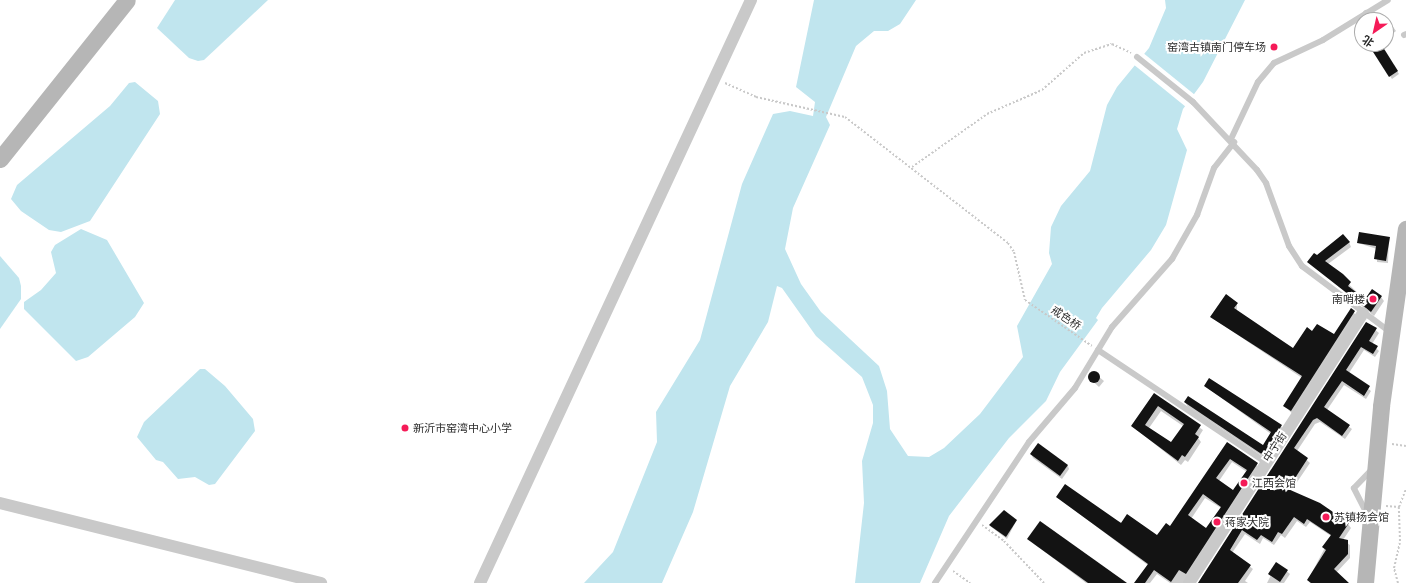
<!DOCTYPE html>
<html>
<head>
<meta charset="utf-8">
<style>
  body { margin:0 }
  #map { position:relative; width:1406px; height:583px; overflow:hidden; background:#fff; font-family:Ubuntu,"Noto Sans SC",sans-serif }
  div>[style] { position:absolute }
  .water>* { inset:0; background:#c0e5ee }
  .pier>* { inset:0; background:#fff }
  .shadow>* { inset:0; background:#0003 }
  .building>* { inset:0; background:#131313 }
  .round { border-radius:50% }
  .path>* { height:2px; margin-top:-1px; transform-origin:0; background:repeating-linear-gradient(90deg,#c9c9c9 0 2px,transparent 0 4px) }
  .lane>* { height:6px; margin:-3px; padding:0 3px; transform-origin:3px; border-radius:3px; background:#c9c9c9 }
  .street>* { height:12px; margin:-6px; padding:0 6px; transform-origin:6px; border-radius:6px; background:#c9c9c9 }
  .secondary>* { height:17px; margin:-8.5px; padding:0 8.5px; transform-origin:8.5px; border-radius:8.5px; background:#b6b6b6 }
  .dots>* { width:11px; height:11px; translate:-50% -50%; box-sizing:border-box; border:2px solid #fff; border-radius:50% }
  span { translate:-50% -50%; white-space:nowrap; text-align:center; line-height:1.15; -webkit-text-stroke:4px #fff; paint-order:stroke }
  .poi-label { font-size:11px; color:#2c2c2c }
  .right { translate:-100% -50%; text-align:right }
  .left { translate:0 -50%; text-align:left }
  .street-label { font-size:11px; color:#2c2c2c }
  .north { position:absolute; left:1354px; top:12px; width:40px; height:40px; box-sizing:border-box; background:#fff; border:1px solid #ababab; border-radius:50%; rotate:214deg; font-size:11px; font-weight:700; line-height:16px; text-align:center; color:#2c2c2c }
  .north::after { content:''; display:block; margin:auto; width:14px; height:18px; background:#f51b58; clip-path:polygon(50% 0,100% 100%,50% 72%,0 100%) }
</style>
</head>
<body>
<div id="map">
  <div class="water">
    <i style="clip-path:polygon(175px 0,268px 0,204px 60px,198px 61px,189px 58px,157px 28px)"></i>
    <i style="clip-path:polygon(814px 0,916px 0,900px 24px,888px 31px,874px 31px,856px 46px,826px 117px,830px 125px,793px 208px,785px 249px,801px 284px,821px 312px,879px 366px,887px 391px,890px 429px,908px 456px,929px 457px,944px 448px,980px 414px,1023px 357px,1017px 326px,1052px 264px,1049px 253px,1051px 227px,1061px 206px,1090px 171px,1107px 105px,1117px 87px,1149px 48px,1166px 8px,1165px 0,1245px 0,1203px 82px,1183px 109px,1177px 129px,1187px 150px,1166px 225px,1151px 250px,1102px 308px,1096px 318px,1098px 320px,1060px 372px,1046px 401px,1009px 438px,949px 516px,920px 583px,855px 583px,864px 503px,862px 461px,873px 423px,873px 405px,862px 377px,816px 336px,782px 288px,777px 286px,768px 322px,730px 386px,693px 512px,662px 583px,584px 583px,613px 552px,657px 442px,656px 412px,700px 340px,742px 184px,773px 114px,790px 111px,813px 116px,815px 102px,796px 87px)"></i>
    <i style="clip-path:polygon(135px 82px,158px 101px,160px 114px,90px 221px,61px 232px,49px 230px,21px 211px,11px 199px,17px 185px,110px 106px,129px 83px)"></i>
    <i style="clip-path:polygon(81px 229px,107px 240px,144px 303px,135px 317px,88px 357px,76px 361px,24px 309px,24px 302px,41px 290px,56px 273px,51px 252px,55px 245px)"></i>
    <i style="clip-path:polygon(0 256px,19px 278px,21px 286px,21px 299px,0 329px)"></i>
    <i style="clip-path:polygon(200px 369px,205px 369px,225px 386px,253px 419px,255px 431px,215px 484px,209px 485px,195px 477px,178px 479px,163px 462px,156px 460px,137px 437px,144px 422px)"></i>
  </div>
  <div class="pier">
    <i style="clip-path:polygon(1142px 52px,1195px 95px,1186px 107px,1133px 64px)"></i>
  </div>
  <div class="shadow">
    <i style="clip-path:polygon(1386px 17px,1396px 31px,1386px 39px,1386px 20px,1382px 20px)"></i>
    <i style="clip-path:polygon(1368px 44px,1380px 44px,1399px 74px,1392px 79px)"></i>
    <i style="clip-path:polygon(1389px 238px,1388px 263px,1377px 262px,1377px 249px,1358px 243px)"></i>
    <i style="clip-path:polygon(1349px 242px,1351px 247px,1328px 264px,1366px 301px,1381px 297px,1384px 301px,1374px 316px,1309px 262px)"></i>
    <i style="clip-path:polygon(1237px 304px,1237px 312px,1293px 350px,1313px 333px,1334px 336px,1351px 310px,1357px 316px,1294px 415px,1284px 406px,1302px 378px,1211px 317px)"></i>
    <i style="clip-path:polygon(1367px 323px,1379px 333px,1372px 344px,1379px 351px,1375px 357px,1364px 350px,1349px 373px,1371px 391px,1366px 399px,1344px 385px,1327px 410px,1352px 429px,1345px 439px,1320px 422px,1315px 424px,1297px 451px,1310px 463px,1291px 491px,1320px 504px,1348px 524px,1351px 528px,1343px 540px,1350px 545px,1350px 558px,1336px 573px,1345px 583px,1310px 583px,1308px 580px,1331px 536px,1310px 522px,1306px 527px,1297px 521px,1285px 538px,1281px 535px,1274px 545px,1263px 538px,1260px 544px,1245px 534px,1232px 553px,1253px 569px,1245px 581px,1248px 583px,1198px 583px)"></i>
    <i style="clip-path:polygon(1092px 371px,1104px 381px,1099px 387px,1088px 377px)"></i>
    <i style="clip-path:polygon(1205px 386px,1281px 426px,1283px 430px,1265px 458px,1188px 407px,1185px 402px,1263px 446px,1271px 434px)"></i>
    <i style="clip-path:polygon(evenodd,1154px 394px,1203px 430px,1198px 438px,1201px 442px,1188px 462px,1185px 460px,1181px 465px,1132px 426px,1154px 394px,1161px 411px,1183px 426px,1171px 444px,1149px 428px,1161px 411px)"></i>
    <i style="clip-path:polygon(evenodd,1228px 444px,1259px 467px,1185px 583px,1170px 583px,1157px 574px,1150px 583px,1136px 583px,1149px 566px,1057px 497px,1158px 537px,1170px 527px,1228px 444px,1232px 462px,1247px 472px,1234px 491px,1219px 481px,1232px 462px,1228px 444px,1205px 498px,1221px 508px,1207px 529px,1191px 519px,1205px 498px)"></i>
    <i style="clip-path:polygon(1038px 445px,1068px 466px,1069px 469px,1062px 479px,1033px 458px,1031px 454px)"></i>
    <i style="clip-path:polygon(1016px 521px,1007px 539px,990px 526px)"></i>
    <i style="clip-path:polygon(1028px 539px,1126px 583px,1086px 583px)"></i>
    <i style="clip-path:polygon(1277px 563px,1290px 574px,1284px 583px,1267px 583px)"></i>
  </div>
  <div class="building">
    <i style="clip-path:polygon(1368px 44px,1381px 44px,1398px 71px,1389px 77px)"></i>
    <i style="clip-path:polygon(1359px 232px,1390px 237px,1386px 261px,1374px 259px,1376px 246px,1357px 243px)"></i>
    <i style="clip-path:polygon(1343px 234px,1350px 242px,1325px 261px,1343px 274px,1351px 282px,1348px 286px,1365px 299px,1372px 289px,1382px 296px,1371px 312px,1307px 262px,1314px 253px,1317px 255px)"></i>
    <i style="clip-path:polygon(1226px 294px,1238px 303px,1234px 308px,1293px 348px,1307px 327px,1312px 331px,1317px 324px,1334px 334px,1351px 308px,1355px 311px,1291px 411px,1283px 406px,1302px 376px,1210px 317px)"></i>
    <i style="clip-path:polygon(1366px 322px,1377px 328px,1369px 341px,1378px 346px,1373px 354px,1361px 347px,1346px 370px,1370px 386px,1364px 396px,1342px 381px,1324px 407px,1350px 425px,1342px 436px,1317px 418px,1313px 420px,1294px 448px,1308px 458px,1288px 489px,1320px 503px,1349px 523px,1339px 538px,1348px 540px,1348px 554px,1334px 569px,1349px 583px,1311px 583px,1307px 580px,1326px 550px,1322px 547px,1331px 535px,1307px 519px,1304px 524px,1294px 517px,1282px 534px,1278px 532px,1272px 542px,1261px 535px,1257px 540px,1242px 530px,1230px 550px,1251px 565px,1238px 583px,1198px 583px)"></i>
    <i class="round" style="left:1088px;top:371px;width:12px;height:12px"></i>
    <i style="clip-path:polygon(1209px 378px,1282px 425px,1263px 455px,1184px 402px,1188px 396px,1263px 445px,1271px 432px,1204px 386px)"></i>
    <i style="clip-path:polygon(evenodd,1154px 393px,1201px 425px,1195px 434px,1199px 437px,1185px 457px,1182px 455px,1178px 461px,1131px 426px,1154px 393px,1158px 406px,1184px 424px,1171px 442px,1145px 425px,1158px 406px)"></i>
    <i style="clip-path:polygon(evenodd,1227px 442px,1258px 463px,1186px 574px,1179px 570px,1171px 582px,1154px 570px,1145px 583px,1134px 583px,1148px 564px,1056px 497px,1065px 484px,1121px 523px,1127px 514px,1157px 535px,1166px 523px,1170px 526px,1227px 442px,1230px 459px,1247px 470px,1233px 490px,1216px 478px,1230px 459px,1227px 442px,1203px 494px,1221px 507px,1206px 528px,1188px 515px,1203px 494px)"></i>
    <i style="clip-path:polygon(1038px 443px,1068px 465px,1060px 476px,1030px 454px)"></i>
    <i style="clip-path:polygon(1004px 510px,1017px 520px,1006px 537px,989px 525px)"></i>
    <i style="clip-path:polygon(1040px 521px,1127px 583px,1088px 583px,1027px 539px)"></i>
    <i style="clip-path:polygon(1276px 562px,1288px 570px,1280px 582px,1268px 574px)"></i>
  </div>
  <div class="path">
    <i style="left:725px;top:83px;width:34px;rotate:24deg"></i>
    <i style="left:756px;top:97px;width:91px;rotate:12.7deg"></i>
    <i style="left:845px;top:117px;width:206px;rotate:37.7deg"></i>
    <i style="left:1008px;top:243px;width:11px;rotate:56deg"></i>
    <i style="left:1014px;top:252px;width:49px;rotate:77.1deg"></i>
    <i style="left:1025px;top:300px;width:81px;rotate:34.5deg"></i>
    <i style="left:912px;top:167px;width:92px;rotate:-35.2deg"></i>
    <i style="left:987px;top:114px;width:60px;rotate:-23.6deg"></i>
    <i style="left:1042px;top:90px;width:56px;rotate:-41.4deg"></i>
    <i style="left:1084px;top:53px;width:29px;rotate:-18deg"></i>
    <i style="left:1112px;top:44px;width:21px;rotate:25deg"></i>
    <i style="left:1392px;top:444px;width:14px;rotate:8deg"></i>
    <i style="left:1386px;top:506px;width:13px;rotate:4deg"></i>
    <i style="left:982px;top:525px;width:27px;rotate:36deg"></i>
    <i style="left:1004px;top:541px;width:58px;rotate:46.4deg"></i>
    <i style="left:953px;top:571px;width:21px;rotate:35deg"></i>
    <i style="left:1398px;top:583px;width:16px;rotate:-105deg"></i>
    <i style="left:1394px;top:568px;width:28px;rotate:-77deg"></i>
    <i style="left:1400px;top:541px;width:34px;rotate:-92deg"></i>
    <i style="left:1399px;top:507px;width:19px;rotate:-69deg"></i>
  </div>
  <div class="lane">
    <i style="left:1366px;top:13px;width:9px;rotate:54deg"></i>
    <i style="left:1404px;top:35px;width:2px;rotate:-27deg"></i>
    <i style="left:1137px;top:57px;width:72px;rotate:38.8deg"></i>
    <i style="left:1193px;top:102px;width:93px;rotate:46.7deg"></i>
    <i style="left:1257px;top:170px;width:16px;rotate:55deg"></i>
    <i style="left:1266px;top:183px;width:67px;rotate:69.9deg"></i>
    <i style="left:1289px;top:246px;width:24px;rotate:57deg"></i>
    <i style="left:1302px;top:266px;width:109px;rotate:36.8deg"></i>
    <i style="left:1231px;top:139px;width:63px;rotate:-64.7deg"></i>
    <i style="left:1258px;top:82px;width:25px;rotate:-50deg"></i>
    <i style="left:1274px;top:63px;width:54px;rotate:-25.1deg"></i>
    <i style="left:1323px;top:40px;width:76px;rotate:-31.6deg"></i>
    <i style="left:1098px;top:350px;width:201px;rotate:33.8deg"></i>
    <i style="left:1367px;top:514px;width:29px;rotate:-117deg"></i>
    <i style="left:1354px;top:488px;width:28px;rotate:-46deg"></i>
    <i style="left:935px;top:583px;width:169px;rotate:-56.3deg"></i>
    <i style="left:1029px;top:442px;width:71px;rotate:-49.6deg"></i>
    <i style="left:1075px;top:388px;width:71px;rotate:-58.8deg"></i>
    <i style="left:1112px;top:327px;width:91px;rotate:-48.6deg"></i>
    <i style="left:1172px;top:259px;width:51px;rotate:-60.4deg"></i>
    <i style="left:1197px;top:215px;width:50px;rotate:-70.1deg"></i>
    <i style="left:1214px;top:168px;width:33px;rotate:-52deg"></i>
  </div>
  <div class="street">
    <i style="left:0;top:503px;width:331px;rotate:14deg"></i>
    <i style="left:480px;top:583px;width:643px;rotate:-65.07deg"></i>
    <i style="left:1189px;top:583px;width:321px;rotate:-57.2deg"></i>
  </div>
  <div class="secondary">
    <i style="left:0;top:159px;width:203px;rotate:-51.4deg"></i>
    <i style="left:1365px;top:583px;width:178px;rotate:-84.8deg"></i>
    <i style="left:1381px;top:406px;width:179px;rotate:-82deg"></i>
  </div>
  <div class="dots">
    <i style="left:1274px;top:47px;background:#f51b58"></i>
    <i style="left:1373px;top:299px;background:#f51b58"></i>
    <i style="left:405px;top:428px;background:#f51b58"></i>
    <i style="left:1244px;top:483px;background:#f51b58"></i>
    <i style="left:1326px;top:517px;background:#f51b58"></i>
    <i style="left:1217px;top:522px;background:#f51b58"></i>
  </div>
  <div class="poi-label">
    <span class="right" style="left:1266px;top:47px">窑湾古镇南门停车场</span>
    <span class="right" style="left:1365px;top:299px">南哨楼</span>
    <span class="left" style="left:413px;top:428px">新沂市窑湾中心小学</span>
    <span class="left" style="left:1252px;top:483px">江西会馆</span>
    <span class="left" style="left:1334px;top:517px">苏镇扬会馆</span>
    <span class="left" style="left:1225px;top:522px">蒋家大院</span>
  </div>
  <div class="street-label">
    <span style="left:1066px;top:318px;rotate:34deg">戒色桥</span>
    <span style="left:1275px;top:447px;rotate:-57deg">中宁街</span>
  </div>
  <div class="north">北</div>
</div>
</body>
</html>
